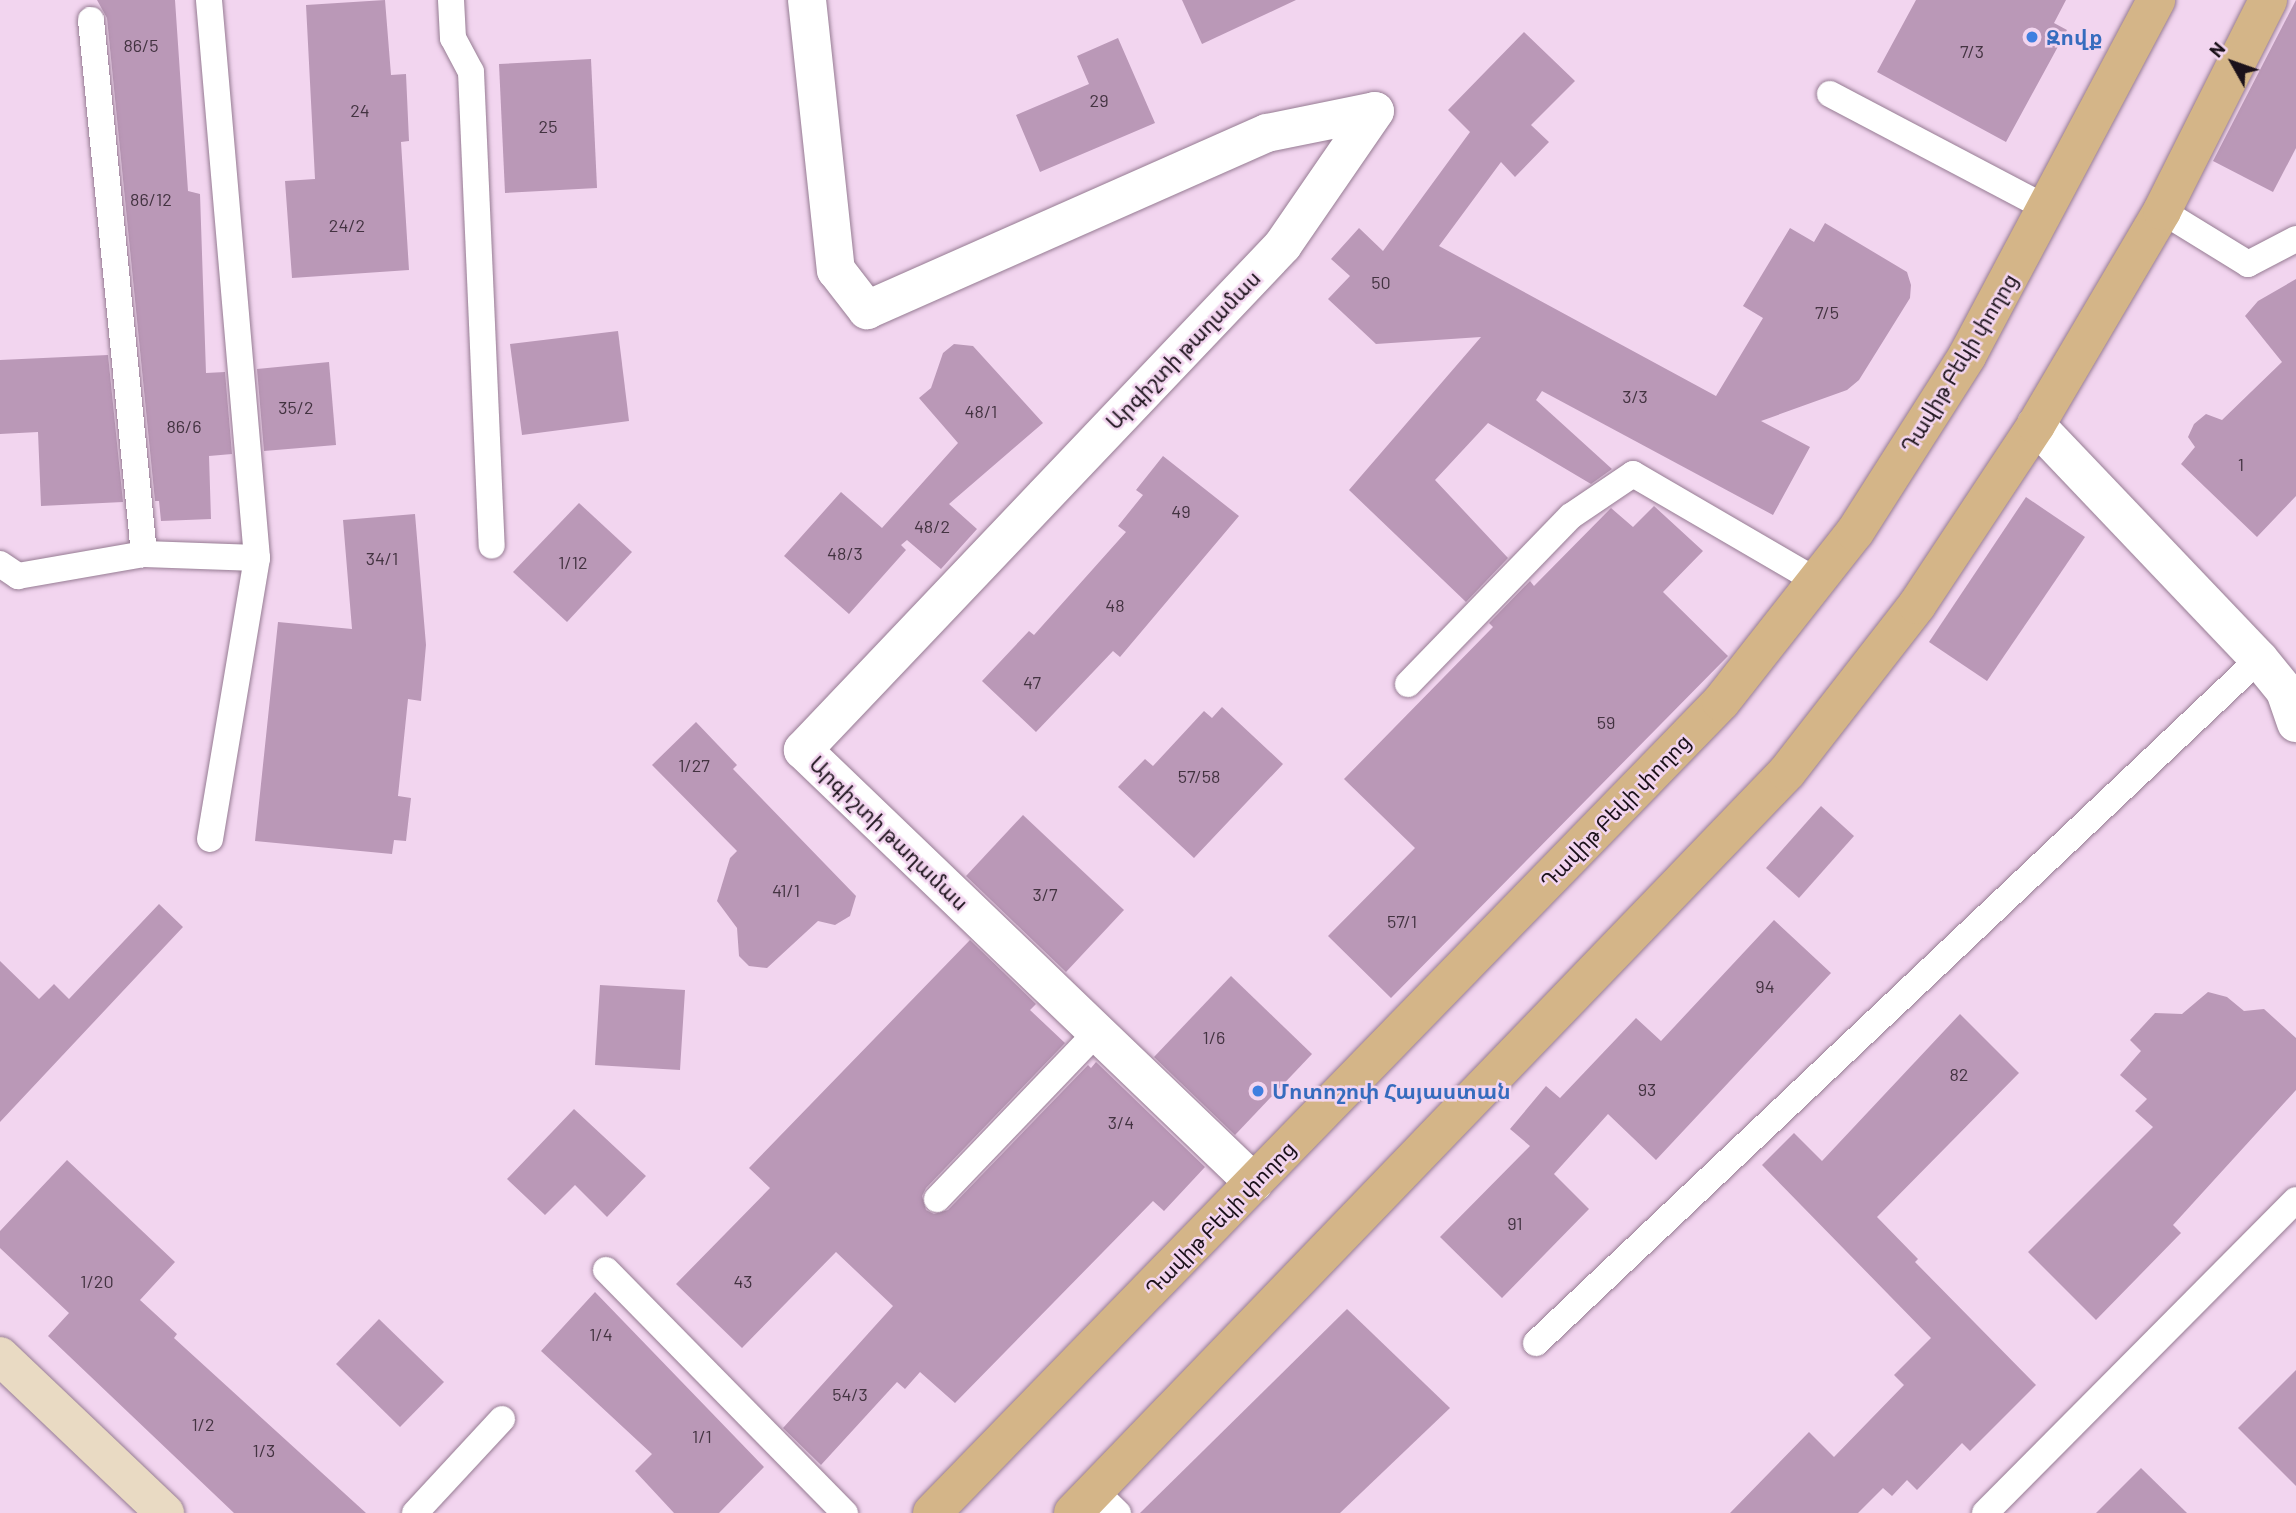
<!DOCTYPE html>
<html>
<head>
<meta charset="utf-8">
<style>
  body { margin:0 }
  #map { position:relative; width:2296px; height:1513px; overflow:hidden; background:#f2d5ef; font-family:Barlow,"Noto Sans Armenian",sans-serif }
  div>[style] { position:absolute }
  .building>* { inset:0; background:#ba98b7 }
  .roads { filter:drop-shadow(0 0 2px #967c93) drop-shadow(0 0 2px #967c93) }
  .lane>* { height:26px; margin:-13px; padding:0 13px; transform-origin:13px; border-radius:13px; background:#fff }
  .street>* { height:38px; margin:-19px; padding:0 19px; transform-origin:19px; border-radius:19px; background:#fff }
  .secondary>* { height:38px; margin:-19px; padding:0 19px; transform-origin:19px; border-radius:19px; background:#e9dac3 }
  .primary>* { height:38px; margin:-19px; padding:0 19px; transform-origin:19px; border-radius:19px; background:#d4b588 }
  .dots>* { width:19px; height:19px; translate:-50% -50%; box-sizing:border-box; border:4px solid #f2d5ef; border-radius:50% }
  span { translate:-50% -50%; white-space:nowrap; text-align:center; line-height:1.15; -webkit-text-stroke:5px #f2d5ef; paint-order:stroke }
  .number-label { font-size:18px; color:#433341 }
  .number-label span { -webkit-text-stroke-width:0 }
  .shop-label { font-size:21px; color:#366cbe; font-weight:700 }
  .left { translate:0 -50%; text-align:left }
  .street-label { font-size:21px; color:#1b111a }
  .north { position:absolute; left:2198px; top:28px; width:70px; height:70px; -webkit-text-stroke:5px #f2d5ef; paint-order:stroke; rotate:310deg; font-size:19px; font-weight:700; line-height:28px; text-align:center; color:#1b111a }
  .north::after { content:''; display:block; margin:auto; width:24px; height:32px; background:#1b111a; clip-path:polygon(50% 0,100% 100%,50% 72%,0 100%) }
</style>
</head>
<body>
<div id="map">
  <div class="building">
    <i style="clip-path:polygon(97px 0,175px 0,188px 191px,200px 194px,206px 373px,225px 372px,232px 454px,209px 456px,211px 519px,161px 521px,159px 501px,155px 501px,107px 18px)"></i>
    <i style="clip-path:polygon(385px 0,391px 75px,406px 74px,409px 141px,401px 142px,409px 270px,292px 278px,285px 181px,315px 179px,306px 5px)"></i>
    <i style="clip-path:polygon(1182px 0,1296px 0,1202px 44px)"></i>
    <i style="clip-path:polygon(1916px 0,2066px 0,2054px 23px,2067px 30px,2006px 142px,1877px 72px)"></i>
    <i style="clip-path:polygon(2296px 0,2296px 148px,2273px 192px,2213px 161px)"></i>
    <i style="clip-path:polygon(1524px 32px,1575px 81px,1531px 125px,1549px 142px,1515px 177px,1501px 162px,1439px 246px,1716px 396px,1763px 318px,1743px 306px,1790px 228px,1814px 242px,1825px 223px,1907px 272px,1911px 285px,1910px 298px,1859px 380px,1847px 390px,1761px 421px,1810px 447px,1773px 515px,1542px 391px,1536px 400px,1612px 469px,1591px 484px,1488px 423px,1435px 480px,1508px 558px,1466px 602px,1349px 490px,1481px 337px,1376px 344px,1328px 299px,1350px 276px,1331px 259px,1359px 228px,1383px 251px,1470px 132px,1448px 110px)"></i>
    <i style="clip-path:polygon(1118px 38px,1155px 123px,1040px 172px,1016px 115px,1089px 84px,1077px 56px)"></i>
    <i style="clip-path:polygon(591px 59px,597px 188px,505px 193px,499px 64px)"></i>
    <i style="clip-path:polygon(2296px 279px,2296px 496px,2257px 537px,2181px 464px,2195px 447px,2188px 437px,2194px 424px,2206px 414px,2222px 420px,2282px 362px,2245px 316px,2258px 301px)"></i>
    <i style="clip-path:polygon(618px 331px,629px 421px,522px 435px,510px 344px)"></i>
    <i style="clip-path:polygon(954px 344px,973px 346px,1043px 423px,949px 504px,977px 529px,941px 569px,907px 540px,901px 545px,906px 550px,849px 614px,784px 556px,841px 492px,882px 528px,958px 443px,919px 398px,931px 388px,943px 353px)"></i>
    <i style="clip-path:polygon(108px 355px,123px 502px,41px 506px,38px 432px,0 434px,0 360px)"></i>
    <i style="clip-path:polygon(329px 362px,336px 445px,264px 451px,257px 369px)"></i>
    <i style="clip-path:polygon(1163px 456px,1239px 516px,1120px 657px,1113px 651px,1036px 732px,982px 681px,1029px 631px,1034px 635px,1126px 532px,1118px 526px,1143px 495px,1136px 490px)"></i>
    <i style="clip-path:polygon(2026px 497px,2085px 537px,1987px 681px,1929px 642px)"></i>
    <i style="clip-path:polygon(579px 503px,632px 552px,567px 622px,513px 572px)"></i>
    <i style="clip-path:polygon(1654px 506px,1703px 551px,1663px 592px,1728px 656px,1391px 998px,1328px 936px,1415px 848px,1344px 779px,1493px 627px,1489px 623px,1530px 581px,1534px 586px,1611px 508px,1633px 527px)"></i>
    <i style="clip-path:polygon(415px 514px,426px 645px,421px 701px,408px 699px,398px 796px,411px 798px,406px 841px,394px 840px,392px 854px,255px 841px,278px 622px,352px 629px,343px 520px)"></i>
    <i style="clip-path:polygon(1222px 707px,1283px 764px,1194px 858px,1118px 787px,1145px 759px,1153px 766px,1204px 711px,1212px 718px)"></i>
    <i style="clip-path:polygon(696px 722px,737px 765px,733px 769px,856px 896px,850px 916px,835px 925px,818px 921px,767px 968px,749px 966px,739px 956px,737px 928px,717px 901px,730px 858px,737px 851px,652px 765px)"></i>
    <i style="clip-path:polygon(1821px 806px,1854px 836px,1799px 898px,1766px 868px)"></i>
    <i style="clip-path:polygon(1023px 815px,1124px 910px,1066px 972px,966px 876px)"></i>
    <i style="clip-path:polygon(159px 904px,183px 927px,0 1122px,0 961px,39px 999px,54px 984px,69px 999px)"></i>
    <i style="clip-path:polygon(1774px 920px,1831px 973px,1656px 1160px,1608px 1114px,1554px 1174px,1589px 1209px,1502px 1298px,1440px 1237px,1530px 1146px,1510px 1129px,1546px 1086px,1560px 1098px,1636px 1018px,1661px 1041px)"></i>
    <i style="clip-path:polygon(970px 940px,1036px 1004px,1030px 1010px,1065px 1043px,926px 1188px,922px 1196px,926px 1210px,934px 1214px,948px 1210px,1088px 1065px,1091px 1068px,1096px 1062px,1205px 1167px,1164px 1211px,1153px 1201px,955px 1403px,920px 1372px,905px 1389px,897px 1382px,821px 1465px,783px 1428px,893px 1306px,836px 1252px,742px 1348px,676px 1284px,770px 1188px,749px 1168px)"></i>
    <i style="clip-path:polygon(1231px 976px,1312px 1054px,1235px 1135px,1154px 1057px)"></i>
    <i style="clip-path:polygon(600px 985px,685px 990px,680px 1070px,595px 1065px)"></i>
    <i style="clip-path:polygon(2208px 992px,2227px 997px,2244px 1011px,2264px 1009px,2296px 1038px,2296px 1090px,2173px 1225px,2181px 1233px,2096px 1320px,2028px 1252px,2153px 1127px,2135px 1111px,2147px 1099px,2120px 1075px,2141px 1051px,2130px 1040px,2155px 1013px,2182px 1014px)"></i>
    <i style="clip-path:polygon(1960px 1014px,2019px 1073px,1877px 1217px,1918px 1259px,1915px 1262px,2036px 1385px,1970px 1451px,1962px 1443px,1917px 1490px,1907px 1480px,1892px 1496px,1883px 1488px,1858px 1513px,1730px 1513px,1809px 1432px,1834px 1457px,1904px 1385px,1894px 1375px,1931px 1338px,1762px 1165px,1794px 1133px,1822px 1161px)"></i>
    <i style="clip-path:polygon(574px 1109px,646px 1176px,607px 1217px,575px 1185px,545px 1215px,507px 1179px)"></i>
    <i style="clip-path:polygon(67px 1160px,175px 1262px,140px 1300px,177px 1334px,174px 1338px,366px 1513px,234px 1513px,48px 1336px,69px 1313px,0 1248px,0 1231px)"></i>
    <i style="clip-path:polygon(595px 1292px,764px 1467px,719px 1513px,674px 1513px,635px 1471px,652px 1454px,541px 1351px)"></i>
    <i style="clip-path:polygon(1347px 1309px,1450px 1408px,1340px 1513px,1140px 1513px)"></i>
    <i style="clip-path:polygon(379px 1319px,444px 1382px,400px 1427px,336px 1364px)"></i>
    <i style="clip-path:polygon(2296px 1370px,2296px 1486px,2238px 1428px)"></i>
    <i style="clip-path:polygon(2141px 1468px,2187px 1513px,2096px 1513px)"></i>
  </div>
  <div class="roads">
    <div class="lane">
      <i style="left:451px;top:0;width:38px;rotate:87deg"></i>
      <i style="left:453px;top:38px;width:38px;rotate:62deg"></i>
      <i style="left:471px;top:72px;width:474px;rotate:87.5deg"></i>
      <i style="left:91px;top:20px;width:537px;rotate:84.33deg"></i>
      <i style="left:1830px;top:94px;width:246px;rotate:27.8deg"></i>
      <i style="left:2162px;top:211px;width:101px;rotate:31.6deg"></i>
      <i style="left:2248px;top:264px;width:54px;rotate:-27.5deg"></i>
      <i style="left:0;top:564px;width:22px;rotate:34deg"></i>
      <i style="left:18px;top:576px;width:128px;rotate:-9.9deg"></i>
      <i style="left:144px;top:554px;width:113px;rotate:2deg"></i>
      <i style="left:257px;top:558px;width:560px;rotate:-94.92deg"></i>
      <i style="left:1408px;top:684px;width:234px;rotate:-45.9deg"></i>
      <i style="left:1571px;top:516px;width:75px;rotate:-34.1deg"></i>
      <i style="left:1633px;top:474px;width:213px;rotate:30.2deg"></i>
      <i style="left:210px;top:839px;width:285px;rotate:-80.5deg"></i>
      <i style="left:937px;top:1199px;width:230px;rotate:-46.2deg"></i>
      <i style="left:606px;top:1270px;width:341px;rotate:45.5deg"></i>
      <i style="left:1536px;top:1343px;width:995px;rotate:-43.41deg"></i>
      <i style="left:1095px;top:1491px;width:32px;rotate:44deg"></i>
      <i style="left:415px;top:1513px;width:128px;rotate:-47.2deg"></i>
      <i style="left:1985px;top:1513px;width:441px;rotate:-45.2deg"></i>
    </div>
    <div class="street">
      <i style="left:807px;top:0;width:272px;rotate:83.9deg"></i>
      <i style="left:836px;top:270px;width:51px;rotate:52.2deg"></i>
      <i style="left:867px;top:310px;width:437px;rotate:-23.9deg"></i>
      <i style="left:1267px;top:133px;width:110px;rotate:-11.5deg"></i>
      <i style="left:1375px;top:111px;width:163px;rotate:124.5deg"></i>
      <i style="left:1283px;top:245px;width:697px;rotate:133.55deg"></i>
      <i style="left:803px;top:750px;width:625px;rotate:43.83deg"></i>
      <i style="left:2036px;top:425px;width:323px;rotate:46.4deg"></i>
      <i style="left:2259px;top:659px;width:41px;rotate:50.9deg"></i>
      <i style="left:2285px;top:691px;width:34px;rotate:71deg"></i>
    </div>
    <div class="secondary">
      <i style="left:0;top:1356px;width:228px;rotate:43.6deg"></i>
    </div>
    <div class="primary">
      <i style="left:932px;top:1513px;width:1131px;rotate:-45.79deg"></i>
      <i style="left:1721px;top:702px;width:216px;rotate:-51.8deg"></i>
      <i style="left:1855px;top:532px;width:209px;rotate:-57.5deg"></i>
      <i style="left:1967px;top:356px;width:403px;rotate:-62deg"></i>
      <i style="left:1073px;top:1513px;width:1029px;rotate:-46.06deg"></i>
      <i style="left:1787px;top:772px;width:212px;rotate:-52.1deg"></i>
      <i style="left:1917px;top:605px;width:216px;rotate:-56.5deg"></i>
      <i style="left:2036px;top:425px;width:248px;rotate:-59.5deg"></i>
      <i style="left:2162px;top:211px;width:236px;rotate:-63.3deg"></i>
    </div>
  </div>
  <div class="dots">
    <i style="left:2032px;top:37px;background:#3f7fe0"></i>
    <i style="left:1258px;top:1091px;background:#3f7fe0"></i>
  </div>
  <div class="number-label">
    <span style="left:141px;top:45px">86/5</span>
    <span style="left:1972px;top:51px">7/3</span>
    <span style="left:1099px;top:100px">29</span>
    <span style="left:360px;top:110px">24</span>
    <span style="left:548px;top:126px">25</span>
    <span style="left:151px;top:199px">86/12</span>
    <span style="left:347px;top:225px">24/2</span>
    <span style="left:1381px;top:282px">50</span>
    <span style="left:1827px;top:312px">7/5</span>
    <span style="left:1635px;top:396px">3/3</span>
    <span style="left:296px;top:407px">35/2</span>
    <span style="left:981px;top:411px">48/1</span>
    <span style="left:184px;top:426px">86/6</span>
    <span style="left:2241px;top:464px">1</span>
    <span style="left:1181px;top:511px">49</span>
    <span style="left:932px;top:526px">48/2</span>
    <span style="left:845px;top:553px">48/3</span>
    <span style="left:382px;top:558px">34/1</span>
    <span style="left:573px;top:562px">1/12</span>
    <span style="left:1115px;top:605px">48</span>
    <span style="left:1032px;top:682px">47</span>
    <span style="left:1606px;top:722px">59</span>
    <span style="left:694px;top:765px">1/27</span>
    <span style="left:1199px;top:776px">57/58</span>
    <span style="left:786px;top:890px">41/1</span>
    <span style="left:1045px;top:894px">3/7</span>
    <span style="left:1402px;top:921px">57/1</span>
    <span style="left:1765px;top:986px">94</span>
    <span style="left:1214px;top:1037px">1/6</span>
    <span style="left:1959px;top:1074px">82</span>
    <span style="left:1647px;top:1089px">93</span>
    <span style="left:1121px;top:1122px">3/4</span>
    <span style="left:1515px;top:1223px">91</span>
    <span style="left:97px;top:1281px">1/20</span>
    <span style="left:743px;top:1281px">43</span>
    <span style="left:601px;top:1334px">1/4</span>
    <span style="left:850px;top:1394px">54/3</span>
    <span style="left:203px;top:1424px">1/2</span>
    <span style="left:702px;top:1436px">1/1</span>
    <span style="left:264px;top:1450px">1/3</span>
  </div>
  <div class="shop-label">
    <span class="left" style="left:2046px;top:37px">Զովք</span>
    <span class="left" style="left:1272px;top:1091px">Մոտոշոփ Հայաստան</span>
  </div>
  <div class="street-label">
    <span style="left:1183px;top:350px;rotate:-46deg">Արգիշտի թաղամաս</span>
    <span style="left:1959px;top:363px;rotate:-59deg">Դավիթ Բեկի փողոց</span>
    <span style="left:1615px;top:811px;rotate:-46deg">Դավիթ Բեկի փողոց</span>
    <span style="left:889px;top:833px;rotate:44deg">Արգիշտի թաղամաս</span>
    <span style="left:1220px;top:1218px;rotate:-46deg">Դավիթ Բեկի փողոց</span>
  </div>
  <div class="north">N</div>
</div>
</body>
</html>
